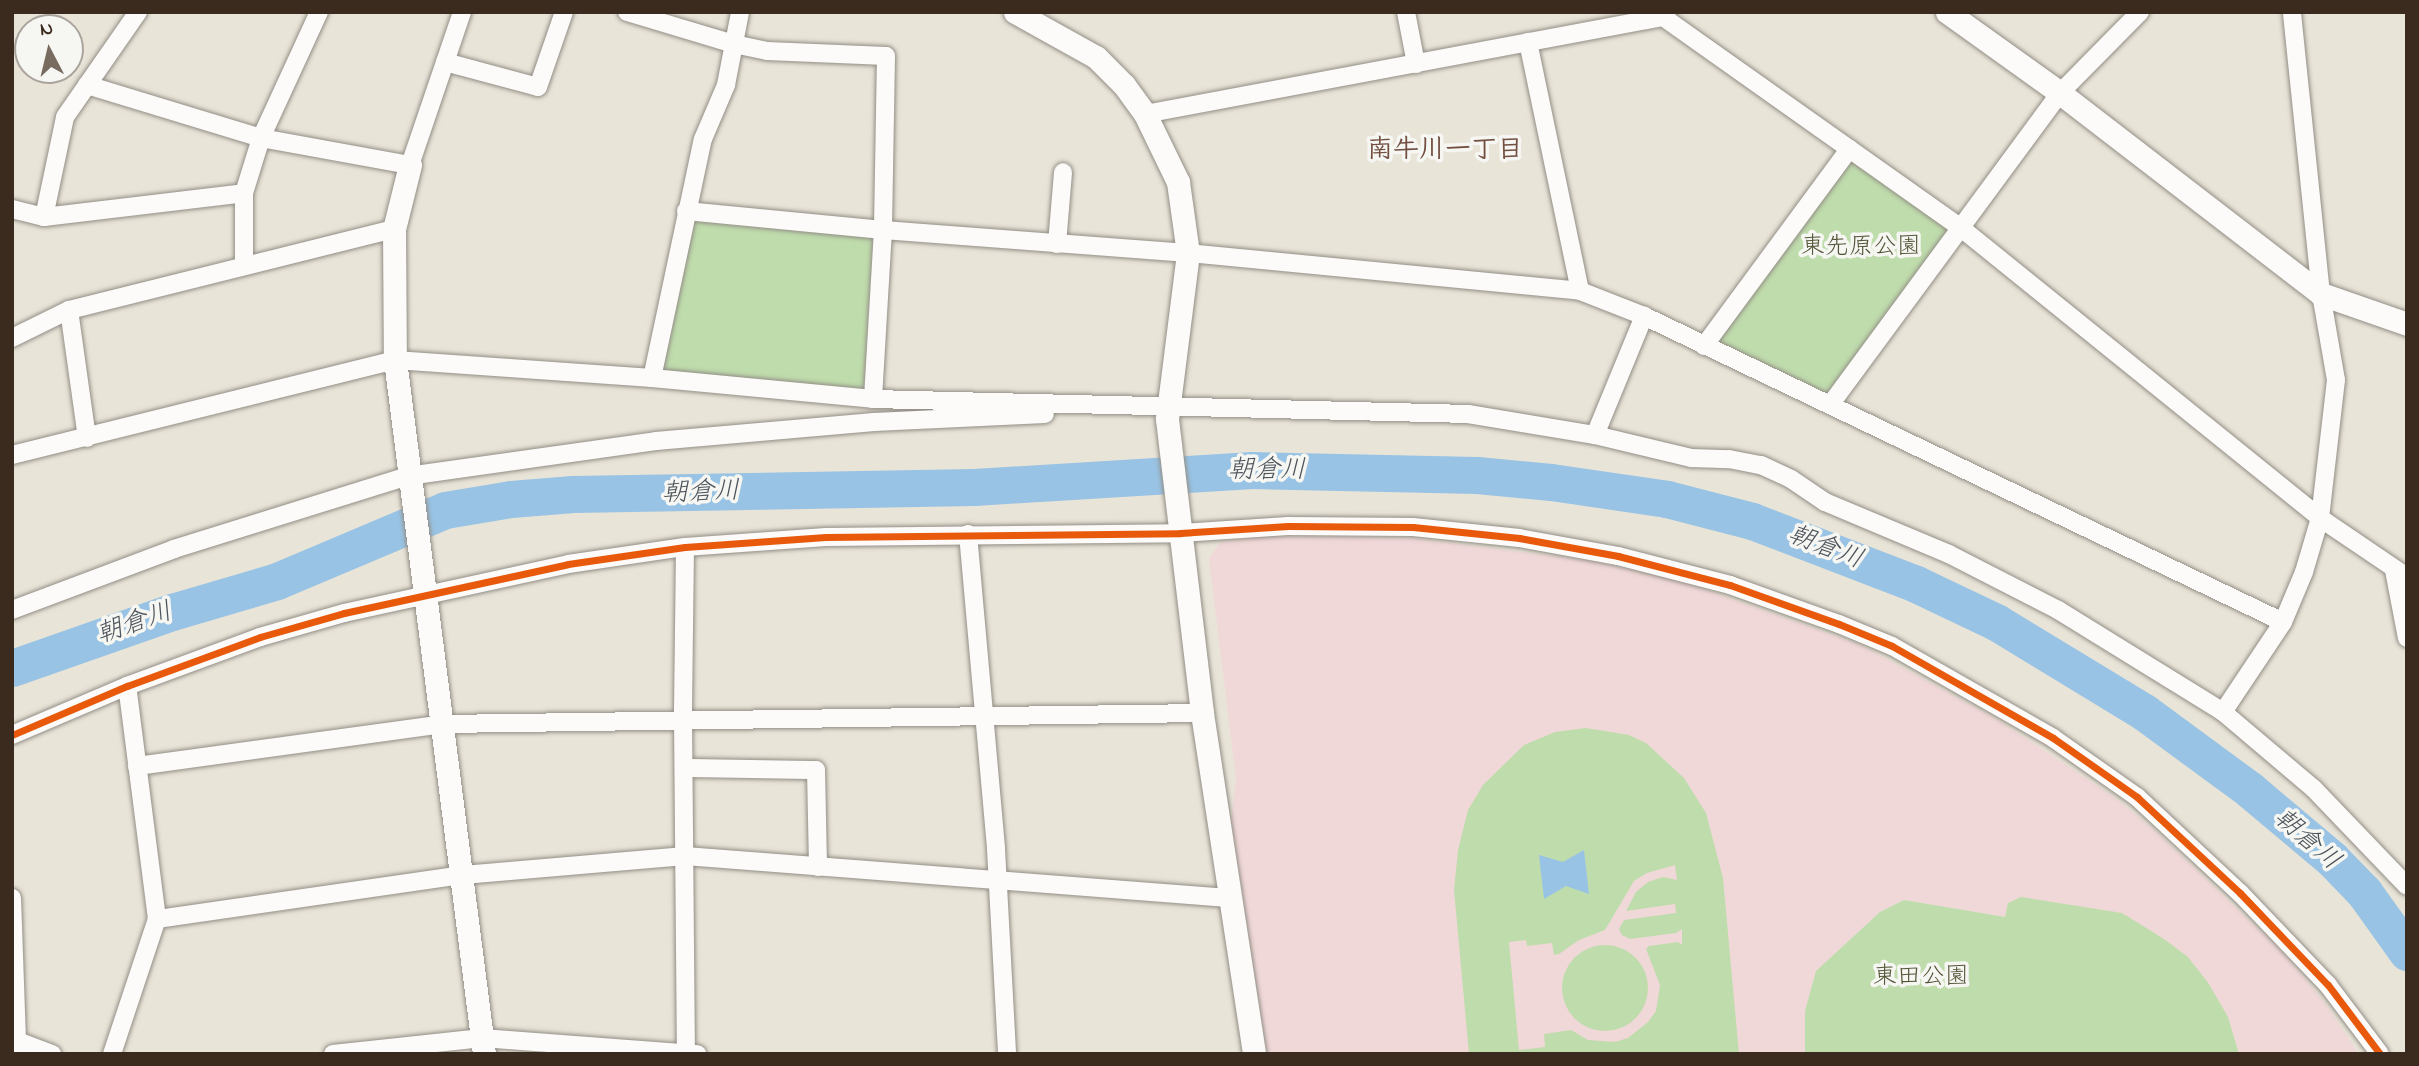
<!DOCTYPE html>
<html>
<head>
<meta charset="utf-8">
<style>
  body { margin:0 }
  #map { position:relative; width:2419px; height:1066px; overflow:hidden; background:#e9e4d8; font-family:"Indie Flower","Klee One",sans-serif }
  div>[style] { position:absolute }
  .built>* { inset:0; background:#f0d8d8 }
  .green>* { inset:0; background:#bfdcac }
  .round { border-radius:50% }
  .water>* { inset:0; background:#98c3e4 }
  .river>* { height:37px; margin:-18.5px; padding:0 18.5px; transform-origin:18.5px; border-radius:18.5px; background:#98c3e4 }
  .roads { filter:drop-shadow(0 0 2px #938e86) drop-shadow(0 0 2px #938e86) }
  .minor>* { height:18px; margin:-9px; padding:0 9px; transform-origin:9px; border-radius:9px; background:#fcfbf9 }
  .tertiary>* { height:23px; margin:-11.5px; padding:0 11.5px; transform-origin:11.5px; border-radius:11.5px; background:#fcfbf9 }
  .cycleway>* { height:7px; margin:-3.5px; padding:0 3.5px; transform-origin:3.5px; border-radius:3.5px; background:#e8590c }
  span { translate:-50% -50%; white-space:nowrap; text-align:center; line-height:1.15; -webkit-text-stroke:7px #f6f6f2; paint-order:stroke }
  .park-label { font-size:24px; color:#545538 }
  .neighbourhood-label { font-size:26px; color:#734f42; font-weight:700 }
  .water-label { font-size:26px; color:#4d545b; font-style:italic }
  .frame { position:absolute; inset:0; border:14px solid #3b2a1e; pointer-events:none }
  .north { position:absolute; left:14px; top:14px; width:70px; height:70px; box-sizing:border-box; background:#f6f6f2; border:2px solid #aba49d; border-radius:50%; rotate:353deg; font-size:19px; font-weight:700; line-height:28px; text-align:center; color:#3b2a1e }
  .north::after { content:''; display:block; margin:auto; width:24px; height:32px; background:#786b5f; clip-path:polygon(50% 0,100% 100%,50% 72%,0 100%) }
</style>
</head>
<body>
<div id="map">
  <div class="built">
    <i style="clip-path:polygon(1267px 536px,1409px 538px,1594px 561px,1681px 581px,1861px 645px,1998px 720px,2114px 797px,2158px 833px,2285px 955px,2325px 1003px,2359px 1054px,2239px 1054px,2228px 1017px,2188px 957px,2122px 913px,2006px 917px,1904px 900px,1880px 912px,1816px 971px,1805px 1011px,1805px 1054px,1267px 1054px,1231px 822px,1236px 778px,1209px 559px,1220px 542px)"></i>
  </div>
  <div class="green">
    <i style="clip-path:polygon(1849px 149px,1961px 228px,1830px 405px,1704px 346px)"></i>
    <i style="clip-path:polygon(691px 220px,873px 237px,864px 390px,663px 372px)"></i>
    <i style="clip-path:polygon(evenodd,1586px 728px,1629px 735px,1646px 743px,1684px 778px,1706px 813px,1723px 878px,1739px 1054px,1469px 1054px,1454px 890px,1458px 850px,1468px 810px,1483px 785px,1524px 745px,1555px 732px,1586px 728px,1675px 865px,1677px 880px,1663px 877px,1648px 882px,1636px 892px,1626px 911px,1675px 904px,1676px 913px,1624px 920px,1619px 929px,1622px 935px,1630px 939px,1676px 933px,1682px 929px,1682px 945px,1678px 942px,1649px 946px,1646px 949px,1660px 985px,1656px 1011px,1648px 1022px,1628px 1038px,1615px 1042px,1588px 1040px,1571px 1030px,1544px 1034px,1545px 1047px,1519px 1050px,1509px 942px,1526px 940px,1527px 946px,1552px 943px,1554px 955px,1559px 954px,1579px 940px,1605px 930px,1634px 881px,1647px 873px,1675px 865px)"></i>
    <i style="clip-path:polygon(2021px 897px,2122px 913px,2164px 939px,2188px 957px,2209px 984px,2228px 1017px,2239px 1054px,1805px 1054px,1805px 1011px,1816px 971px,1880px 912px,1904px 900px,2005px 917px,2008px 903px)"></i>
    <i class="round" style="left:1562px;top:945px;width:86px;height:86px"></i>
  </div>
  <div class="water">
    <i style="clip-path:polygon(1584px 850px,1589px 894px,1566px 886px,1544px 899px,1539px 855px,1563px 862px)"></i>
  </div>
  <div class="river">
    <i style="left:12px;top:668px;width:170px;rotate:-19.3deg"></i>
    <i style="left:172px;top:612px;width:109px;rotate:-16.4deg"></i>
    <i style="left:277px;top:581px;width:182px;rotate:-22.9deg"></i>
    <i style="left:445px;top:510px;width:67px;rotate:-9.5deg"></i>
    <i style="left:511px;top:499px;width:62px;rotate:-4.6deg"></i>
    <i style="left:573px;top:494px;width:401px;rotate:-1deg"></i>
    <i style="left:974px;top:487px;width:279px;rotate:-3.5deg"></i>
    <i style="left:1252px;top:470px;width:225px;rotate:1.3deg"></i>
    <i style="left:1477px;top:475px;width:74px;rotate:5.4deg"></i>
    <i style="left:1551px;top:482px;width:117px;rotate:8.3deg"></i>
    <i style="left:1667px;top:499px;width:88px;rotate:14.5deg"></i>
    <i style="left:1752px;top:521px;width:176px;rotate:21deg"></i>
    <i style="left:1916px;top:584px;width:89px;rotate:25.4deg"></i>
    <i style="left:1996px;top:622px;width:173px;rotate:31.3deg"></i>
    <i style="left:2144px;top:712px;width:132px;rotate:36.3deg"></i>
    <i style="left:2250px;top:790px;width:107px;rotate:40.1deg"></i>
    <i style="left:2332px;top:859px;width:46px;rotate:45.9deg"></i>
    <i style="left:2364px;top:892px;width:74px;rotate:54.4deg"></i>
  </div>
  <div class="roads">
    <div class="minor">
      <i style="left:627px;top:12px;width:112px;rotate:16.7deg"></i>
      <i style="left:734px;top:44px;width:34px;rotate:12deg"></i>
      <i style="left:767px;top:51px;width:119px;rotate:2.4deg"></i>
      <i style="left:886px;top:56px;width:174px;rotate:91deg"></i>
      <i style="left:883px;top:230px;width:306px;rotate:4.3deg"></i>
      <i style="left:1188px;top:253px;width:394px;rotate:5.5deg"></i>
      <i style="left:1580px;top:291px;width:69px;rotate:21.3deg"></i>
      <i style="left:1644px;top:316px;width:708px;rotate:25.59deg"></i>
      <i style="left:1406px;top:12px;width:53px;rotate:79.1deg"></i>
      <i style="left:1663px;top:17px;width:365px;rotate:35.3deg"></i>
      <i style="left:1961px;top:228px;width:461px;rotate:38.9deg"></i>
      <i style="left:2320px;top:518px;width:105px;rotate:34.1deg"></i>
      <i style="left:1528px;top:42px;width:254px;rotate:78.2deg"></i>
      <i style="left:445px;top:62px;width:96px;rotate:15deg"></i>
      <i style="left:538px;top:87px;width:79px;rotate:-70.9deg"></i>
      <i style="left:87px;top:85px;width:182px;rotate:16.9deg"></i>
      <i style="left:261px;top:138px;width:151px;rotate:10.3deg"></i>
      <i style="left:410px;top:165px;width:162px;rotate:-71.2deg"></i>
      <i style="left:1145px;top:114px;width:527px;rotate:-10.61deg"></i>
      <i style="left:1663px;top:17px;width:6px;rotate:-51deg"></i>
      <i style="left:12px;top:209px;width:33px;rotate:14deg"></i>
      <i style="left:44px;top:217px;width:201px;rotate:-6.8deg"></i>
      <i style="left:686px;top:211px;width:198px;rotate:5.5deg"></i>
      <i style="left:883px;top:230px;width:169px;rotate:93.4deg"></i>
      <i style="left:44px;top:217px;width:102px;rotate:-78.1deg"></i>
      <i style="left:65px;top:117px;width:128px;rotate:-55.2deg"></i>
      <i style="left:1057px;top:244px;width:72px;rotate:-85.2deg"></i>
      <i style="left:244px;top:266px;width:73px;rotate:-90deg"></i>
      <i style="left:244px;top:193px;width:58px;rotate:-72.8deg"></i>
      <i style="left:261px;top:138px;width:139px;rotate:-65.3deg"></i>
      <i style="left:69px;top:310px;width:129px;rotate:82deg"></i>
      <i style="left:12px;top:338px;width:64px;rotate:-26.2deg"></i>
      <i style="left:69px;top:310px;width:335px;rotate:-14deg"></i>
      <i style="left:1704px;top:346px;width:245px;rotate:-53.6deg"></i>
      <i style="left:652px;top:378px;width:244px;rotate:-78deg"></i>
      <i style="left:703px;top:139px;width:59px;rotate:-66.9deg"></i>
      <i style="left:726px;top:85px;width:74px;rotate:-79.1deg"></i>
      <i style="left:1830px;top:405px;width:388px;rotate:-53.6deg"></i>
      <i style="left:2060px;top:93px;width:114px;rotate:-45.4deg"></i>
      <i style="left:1595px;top:435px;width:129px;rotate:-67.6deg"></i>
      <i style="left:12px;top:455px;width:395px;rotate:-13.9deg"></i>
      <i style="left:395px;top:360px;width:258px;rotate:4deg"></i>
      <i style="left:652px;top:378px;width:222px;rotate:5.4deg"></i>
      <i style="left:873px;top:399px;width:595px;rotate:1.44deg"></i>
      <i style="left:1468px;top:414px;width:129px;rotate:9.4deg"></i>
      <i style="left:1595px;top:435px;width:99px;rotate:13.5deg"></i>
      <i style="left:1691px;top:458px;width:38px;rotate:2deg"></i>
      <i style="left:1729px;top:459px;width:33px;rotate:11deg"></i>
      <i style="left:1761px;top:465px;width:33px;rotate:25deg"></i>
      <i style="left:1791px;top:479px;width:41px;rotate:34.1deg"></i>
      <i style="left:1825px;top:502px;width:134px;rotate:22.8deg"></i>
      <i style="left:1949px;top:554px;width:123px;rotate:27.2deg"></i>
      <i style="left:2058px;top:610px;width:194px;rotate:31.7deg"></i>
      <i style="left:2223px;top:712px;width:119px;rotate:40.2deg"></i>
      <i style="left:2314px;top:789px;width:134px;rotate:46.2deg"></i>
      <i style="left:968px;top:534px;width:316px;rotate:84.9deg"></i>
      <i style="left:996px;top:849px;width:205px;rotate:86.9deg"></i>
      <i style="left:685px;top:547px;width:171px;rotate:90.7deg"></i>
      <i style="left:683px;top:718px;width:335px;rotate:89.5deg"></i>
      <i style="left:2394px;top:570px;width:69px;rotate:79.2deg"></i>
      <i style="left:12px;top:610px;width:173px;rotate:-20.6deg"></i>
      <i style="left:174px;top:549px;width:245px;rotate:-17.3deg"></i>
      <i style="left:408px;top:476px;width:250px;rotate:-8deg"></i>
      <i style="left:656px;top:441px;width:219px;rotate:-5deg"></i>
      <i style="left:874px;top:422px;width:171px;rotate:-2.7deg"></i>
      <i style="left:2223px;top:712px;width:108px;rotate:-56.3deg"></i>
      <i style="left:2283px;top:622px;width:54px;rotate:-67.2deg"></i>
      <i style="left:2304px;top:572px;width:56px;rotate:-73.5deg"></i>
      <i style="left:2320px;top:518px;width:139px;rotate:-83.4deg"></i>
      <i style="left:2336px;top:380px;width:87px;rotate:-99.9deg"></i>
      <i style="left:2321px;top:294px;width:283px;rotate:-95.9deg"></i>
      <i style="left:12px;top:735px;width:125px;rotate:-23.1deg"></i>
      <i style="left:127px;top:686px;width:142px;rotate:-20.2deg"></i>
      <i style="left:260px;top:637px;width:87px;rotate:-15.9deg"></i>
      <i style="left:344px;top:613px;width:229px;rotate:-12.3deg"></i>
      <i style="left:568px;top:564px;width:118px;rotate:-8.3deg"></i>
      <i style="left:685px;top:547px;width:141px;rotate:-4.1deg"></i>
      <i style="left:826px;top:537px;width:354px;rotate:-0.6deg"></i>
      <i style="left:1180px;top:533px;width:108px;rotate:-3.7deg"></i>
      <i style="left:1288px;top:526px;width:125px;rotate:0.5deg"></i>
      <i style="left:1413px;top:527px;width:107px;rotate:5.9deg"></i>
      <i style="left:1519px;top:538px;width:101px;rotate:10.3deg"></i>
      <i style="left:1618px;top:556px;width:116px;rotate:14.5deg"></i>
      <i style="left:1730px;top:585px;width:116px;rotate:19.7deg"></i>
      <i style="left:1839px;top:624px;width:57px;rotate:22.5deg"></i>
      <i style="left:1892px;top:646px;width:185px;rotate:29.7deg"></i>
      <i style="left:2053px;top:738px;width:103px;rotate:35.1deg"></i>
      <i style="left:2137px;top:797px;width:141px;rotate:43deg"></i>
      <i style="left:2240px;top:893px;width:127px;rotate:46.3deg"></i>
      <i style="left:2328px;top:985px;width:86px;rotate:53deg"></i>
      <i style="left:137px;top:766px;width:309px;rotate:-7.8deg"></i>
      <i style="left:443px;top:724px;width:759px;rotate:-0.83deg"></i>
      <i style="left:684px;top:768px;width:132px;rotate:0.9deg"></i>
      <i style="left:816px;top:770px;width:97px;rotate:88.8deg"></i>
      <i style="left:12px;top:898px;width:142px;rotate:88deg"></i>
      <i style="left:17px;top:1040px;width:14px;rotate:102deg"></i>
      <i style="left:157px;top:919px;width:309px;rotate:-8.2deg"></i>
      <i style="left:463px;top:875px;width:223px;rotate:-4.9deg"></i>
      <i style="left:685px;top:856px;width:545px;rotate:4.42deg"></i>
      <i style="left:12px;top:1039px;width:43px;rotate:20.6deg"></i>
      <i style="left:112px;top:1054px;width:142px;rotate:-71.6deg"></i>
      <i style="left:157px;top:919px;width:235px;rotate:-97.3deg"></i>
      <i style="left:333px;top:1054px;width:150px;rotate:-6.1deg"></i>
      <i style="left:482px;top:1038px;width:216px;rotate:4.3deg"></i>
    </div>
    <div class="tertiary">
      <i style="left:1015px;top:12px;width:93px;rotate:29.1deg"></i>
      <i style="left:1096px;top:57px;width:40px;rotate:45deg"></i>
      <i style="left:1124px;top:85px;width:36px;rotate:54deg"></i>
      <i style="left:1145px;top:114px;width:76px;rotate:64.1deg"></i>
      <i style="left:1178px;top:182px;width:72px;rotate:82deg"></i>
      <i style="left:1188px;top:253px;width:167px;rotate:97.2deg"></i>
      <i style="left:1167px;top:419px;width:296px;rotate:83.2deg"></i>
      <i style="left:1202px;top:713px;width:345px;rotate:81.3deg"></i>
      <i style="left:1947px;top:12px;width:139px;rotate:35.6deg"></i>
      <i style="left:2060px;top:93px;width:329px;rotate:37.6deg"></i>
      <i style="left:2321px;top:294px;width:91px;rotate:19.2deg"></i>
      <i style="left:410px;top:165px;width:66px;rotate:104deg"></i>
      <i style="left:394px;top:229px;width:131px;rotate:89.6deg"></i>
      <i style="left:395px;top:360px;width:700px;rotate:82.69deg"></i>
    </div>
  </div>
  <div class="cycleway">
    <i style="left:12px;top:735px;width:125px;rotate:-23.1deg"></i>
    <i style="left:127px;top:686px;width:142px;rotate:-20.2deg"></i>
    <i style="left:260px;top:637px;width:87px;rotate:-15.9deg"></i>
    <i style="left:344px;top:613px;width:229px;rotate:-12.3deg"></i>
    <i style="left:568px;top:564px;width:118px;rotate:-8.3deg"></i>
    <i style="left:685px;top:547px;width:141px;rotate:-4.1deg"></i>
    <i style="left:826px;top:537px;width:354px;rotate:-0.6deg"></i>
    <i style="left:1180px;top:533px;width:108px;rotate:-3.7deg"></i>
    <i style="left:1288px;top:526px;width:125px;rotate:0.5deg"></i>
    <i style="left:1413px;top:527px;width:107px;rotate:5.9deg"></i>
    <i style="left:1519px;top:538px;width:101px;rotate:10.3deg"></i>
    <i style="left:1618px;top:556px;width:116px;rotate:14.5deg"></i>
    <i style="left:1730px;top:585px;width:116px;rotate:19.7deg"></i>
    <i style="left:1839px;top:624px;width:57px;rotate:22.5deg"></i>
    <i style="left:1892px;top:646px;width:185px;rotate:29.7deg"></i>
    <i style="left:2053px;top:738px;width:103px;rotate:35.1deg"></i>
    <i style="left:2137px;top:797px;width:141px;rotate:43deg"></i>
    <i style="left:2240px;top:893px;width:127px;rotate:46.3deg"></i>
    <i style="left:2328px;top:985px;width:86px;rotate:53deg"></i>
  </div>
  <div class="park-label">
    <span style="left:1861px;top:248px">東先原公園</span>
    <span style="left:1921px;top:978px">東田公園</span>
  </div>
  <div class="neighbourhood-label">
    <span style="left:1445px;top:152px">南牛川一丁目</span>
  </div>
  <div class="water-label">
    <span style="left:1267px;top:472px">朝倉川</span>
    <span style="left:701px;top:494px;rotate:-2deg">朝倉川</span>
    <span style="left:1825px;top:549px;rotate:21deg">朝倉川</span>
    <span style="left:135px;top:625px;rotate:-19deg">朝倉川</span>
    <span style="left:2306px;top:841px;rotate:41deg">朝倉川</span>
  </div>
  <div class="frame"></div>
  <div class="north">N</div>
</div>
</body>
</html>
